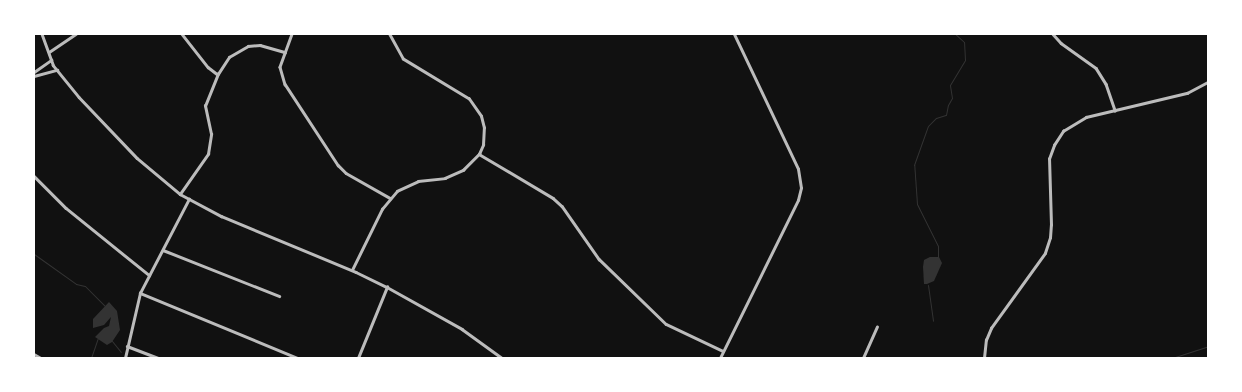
<!DOCTYPE html>
<html>
<head>
<meta charset="utf-8">
<style>
  body { margin:0 }
  #map { position:relative; width:1242px; height:392px; overflow:hidden; background:#111; font-family:Poppins,sans-serif }
  div>[style] { position:absolute }
  .water>* { inset:0; background:#333 }
  .stream>* { height:1px; margin:-0.5px; padding:0 0.5px; transform-origin:0.5px; border-radius:0.5px; background:#333 }
  .minor>* { height:2.5px; margin:-1.25px; padding:0 1.25px; transform-origin:1.25px; border-radius:1.25px; background:#bcbcbc }
  .tertiary>* { height:2.5px; margin:-1.25px; padding:0 1.25px; transform-origin:1.25px; border-radius:1.25px; background:#bcbcbc }
  span { translate:-50% -50%; white-space:nowrap; text-align:center; line-height:1.15; -webkit-text-stroke:4.5px #fff; paint-order:stroke }
  .frame { position:absolute; inset:0; border:35px solid #fff; pointer-events:none }
</style>
</head>
<body>
<div id="map">
  <div class="water">
    <i style="clip-path:polygon(930px 257px,939px 257px,942px 263px,934px 281px,927px 284px,924px 284px,923px 267px,924px 260px)"></i>
    <i style="clip-path:polygon(109px 302px,117px 311px,120px 330px,112px 342px,107px 345px,95px 337px,104px 328px,109px 326px,111px 317px,104px 325px,93px 328px,93px 319px)"></i>
  </div>
  <div class="stream">
    <i style="left:34px;top:254px;width:52px;rotate:35.5deg"></i>
    <i style="left:76px;top:284px;width:9px;rotate:13deg"></i>
    <i style="left:85px;top:286px;width:28px;rotate:45deg"></i>
    <i style="left:938px;top:258px;width:12px;rotate:-90deg"></i>
    <i style="left:938px;top:246px;width:47px;rotate:-116.6deg"></i>
    <i style="left:917px;top:204px;width:39px;rotate:-94deg"></i>
    <i style="left:914px;top:165px;width:41px;rotate:-70.3deg"></i>
    <i style="left:928px;top:126px;width:11px;rotate:-45deg"></i>
    <i style="left:936px;top:118px;width:10px;rotate:-17deg"></i>
    <i style="left:946px;top:115px;width:10px;rotate:-79deg"></i>
    <i style="left:948px;top:105px;width:8px;rotate:-60deg"></i>
    <i style="left:952px;top:98px;width:13px;rotate:-99deg"></i>
    <i style="left:950px;top:85px;width:29px;rotate:-59deg"></i>
    <i style="left:965px;top:60px;width:18px;rotate:-93deg"></i>
    <i style="left:964px;top:42px;width:12px;rotate:-138deg"></i>
    <i style="left:928px;top:285px;width:36px;rotate:82deg"></i>
    <i style="left:112px;top:341px;width:14px;rotate:51deg"></i>
    <i style="left:91px;top:358px;width:21px;rotate:-71deg"></i>
    <i style="left:1172px;top:358px;width:38px;rotate:-18deg"></i>
  </div>
  <div class="minor">
    <i style="left:182px;top:34px;width:42px;rotate:51.8deg"></i>
    <i style="left:208px;top:67px;width:11px;rotate:38deg"></i>
    <i style="left:292px;top:34px;width:35px;rotate:110deg"></i>
    <i style="left:280px;top:67px;width:18px;rotate:74deg"></i>
    <i style="left:285px;top:84px;width:97px;rotate:56.8deg"></i>
    <i style="left:338px;top:165px;width:11px;rotate:45deg"></i>
    <i style="left:346px;top:173px;width:51px;rotate:29.6deg"></i>
    <i style="left:1053px;top:34px;width:12px;rotate:48deg"></i>
    <i style="left:1061px;top:43px;width:43px;rotate:35.5deg"></i>
    <i style="left:1096px;top:68px;width:19px;rotate:58deg"></i>
    <i style="left:1106px;top:84px;width:28px;rotate:71deg"></i>
    <i style="left:49px;top:52px;width:32px;rotate:-34deg"></i>
    <i style="left:479px;top:154px;width:86px;rotate:30.7deg"></i>
    <i style="left:553px;top:198px;width:12px;rotate:42deg"></i>
    <i style="left:562px;top:206px;width:65px;rotate:55.1deg"></i>
    <i style="left:599px;top:259px;width:93px;rotate:44.1deg"></i>
    <i style="left:666px;top:324px;width:63px;rotate:25.3deg"></i>
    <i style="left:34px;top:176px;width:45px;rotate:45deg"></i>
    <i style="left:66px;top:208px;width:107px;rotate:38.9deg"></i>
    <i style="left:180px;top:194px;width:49px;rotate:-55deg"></i>
    <i style="left:208px;top:154px;width:20px;rotate:-81deg"></i>
    <i style="left:211px;top:134px;width:29px;rotate:-102deg"></i>
    <i style="left:205px;top:106px;width:35px;rotate:-68deg"></i>
    <i style="left:218px;top:74px;width:20px;rotate:-57deg"></i>
    <i style="left:229px;top:57px;width:22px;rotate:-30deg"></i>
    <i style="left:248px;top:46px;width:12px;rotate:-5deg"></i>
    <i style="left:260px;top:45px;width:26px;rotate:16deg"></i>
    <i style="left:163px;top:250px;width:125px;rotate:21.6deg"></i>
    <i style="left:352px;top:270px;width:68px;rotate:-63.8deg"></i>
    <i style="left:382px;top:209px;width:23px;rotate:-50deg"></i>
    <i style="left:397px;top:191px;width:23px;rotate:-25deg"></i>
    <i style="left:418px;top:181px;width:27px;rotate:-6deg"></i>
    <i style="left:445px;top:178px;width:20px;rotate:-24deg"></i>
    <i style="left:463px;top:170px;width:23px;rotate:-45deg"></i>
    <i style="left:479px;top:154px;width:10px;rotate:-66deg"></i>
    <i style="left:483px;top:145px;width:17px;rotate:-87deg"></i>
    <i style="left:484px;top:128px;width:12px;rotate:-104deg"></i>
    <i style="left:481px;top:116px;width:21px;rotate:-125deg"></i>
    <i style="left:469px;top:99px;width:77px;rotate:-148.8deg"></i>
    <i style="left:403px;top:59px;width:29px;rotate:-119deg"></i>
    <i style="left:140px;top:293px;width:171px;rotate:22.4deg"></i>
    <i style="left:127px;top:346px;width:33px;rotate:21deg"></i>
    <i style="left:34px;top:354px;width:8px;rotate:30deg"></i>
    <i style="left:125px;top:358px;width:67px;rotate:-77deg"></i>
    <i style="left:140px;top:293px;width:106px;rotate:-62.5deg"></i>
    <i style="left:358px;top:358px;width:77px;rotate:-67.8deg"></i>
    <i style="left:720px;top:358px;width:176px;rotate:-63.7deg"></i>
    <i style="left:798px;top:200px;width:12px;rotate:-76deg"></i>
    <i style="left:801px;top:188px;width:19px;rotate:-99deg"></i>
    <i style="left:798px;top:169px;width:149px;rotate:-115.4deg"></i>
    <i style="left:863px;top:358px;width:34px;rotate:-66deg"></i>
    <i style="left:984px;top:358px;width:18px;rotate:-84deg"></i>
    <i style="left:986px;top:340px;width:13px;rotate:-67deg"></i>
    <i style="left:991px;top:328px;width:92px;rotate:-54.2deg"></i>
    <i style="left:1045px;top:253px;width:16px;rotate:-72deg"></i>
    <i style="left:1050px;top:238px;width:13px;rotate:-86deg"></i>
    <i style="left:1051px;top:225px;width:66px;rotate:-91.7deg"></i>
    <i style="left:1049px;top:159px;width:15px;rotate:-70deg"></i>
    <i style="left:1054px;top:145px;width:17px;rotate:-57deg"></i>
    <i style="left:1063px;top:131px;width:27px;rotate:-31deg"></i>
    <i style="left:1086px;top:117px;width:104px;rotate:-13.4deg"></i>
    <i style="left:1187px;top:93px;width:24px;rotate:-28deg"></i>
  </div>
  <div class="tertiary">
    <i style="left:42px;top:34px;width:33px;rotate:70deg"></i>
    <i style="left:53px;top:65px;width:41px;rotate:50.9deg"></i>
    <i style="left:79px;top:97px;width:84px;rotate:46.4deg"></i>
    <i style="left:137px;top:158px;width:56px;rotate:39.9deg"></i>
    <i style="left:180px;top:194px;width:47px;rotate:28.2deg"></i>
    <i style="left:221px;top:216px;width:146px;rotate:22.5deg"></i>
    <i style="left:356px;top:272px;width:34px;rotate:26deg"></i>
    <i style="left:387px;top:287px;width:86px;rotate:29.2deg"></i>
    <i style="left:462px;top:329px;width:49px;rotate:35.9deg"></i>
    <i style="left:34px;top:72px;width:21px;rotate:-35deg"></i>
    <i style="left:34px;top:76px;width:24px;rotate:-15deg"></i>
  </div>
  <div class="frame"></div>
</div>
</body>
</html>
